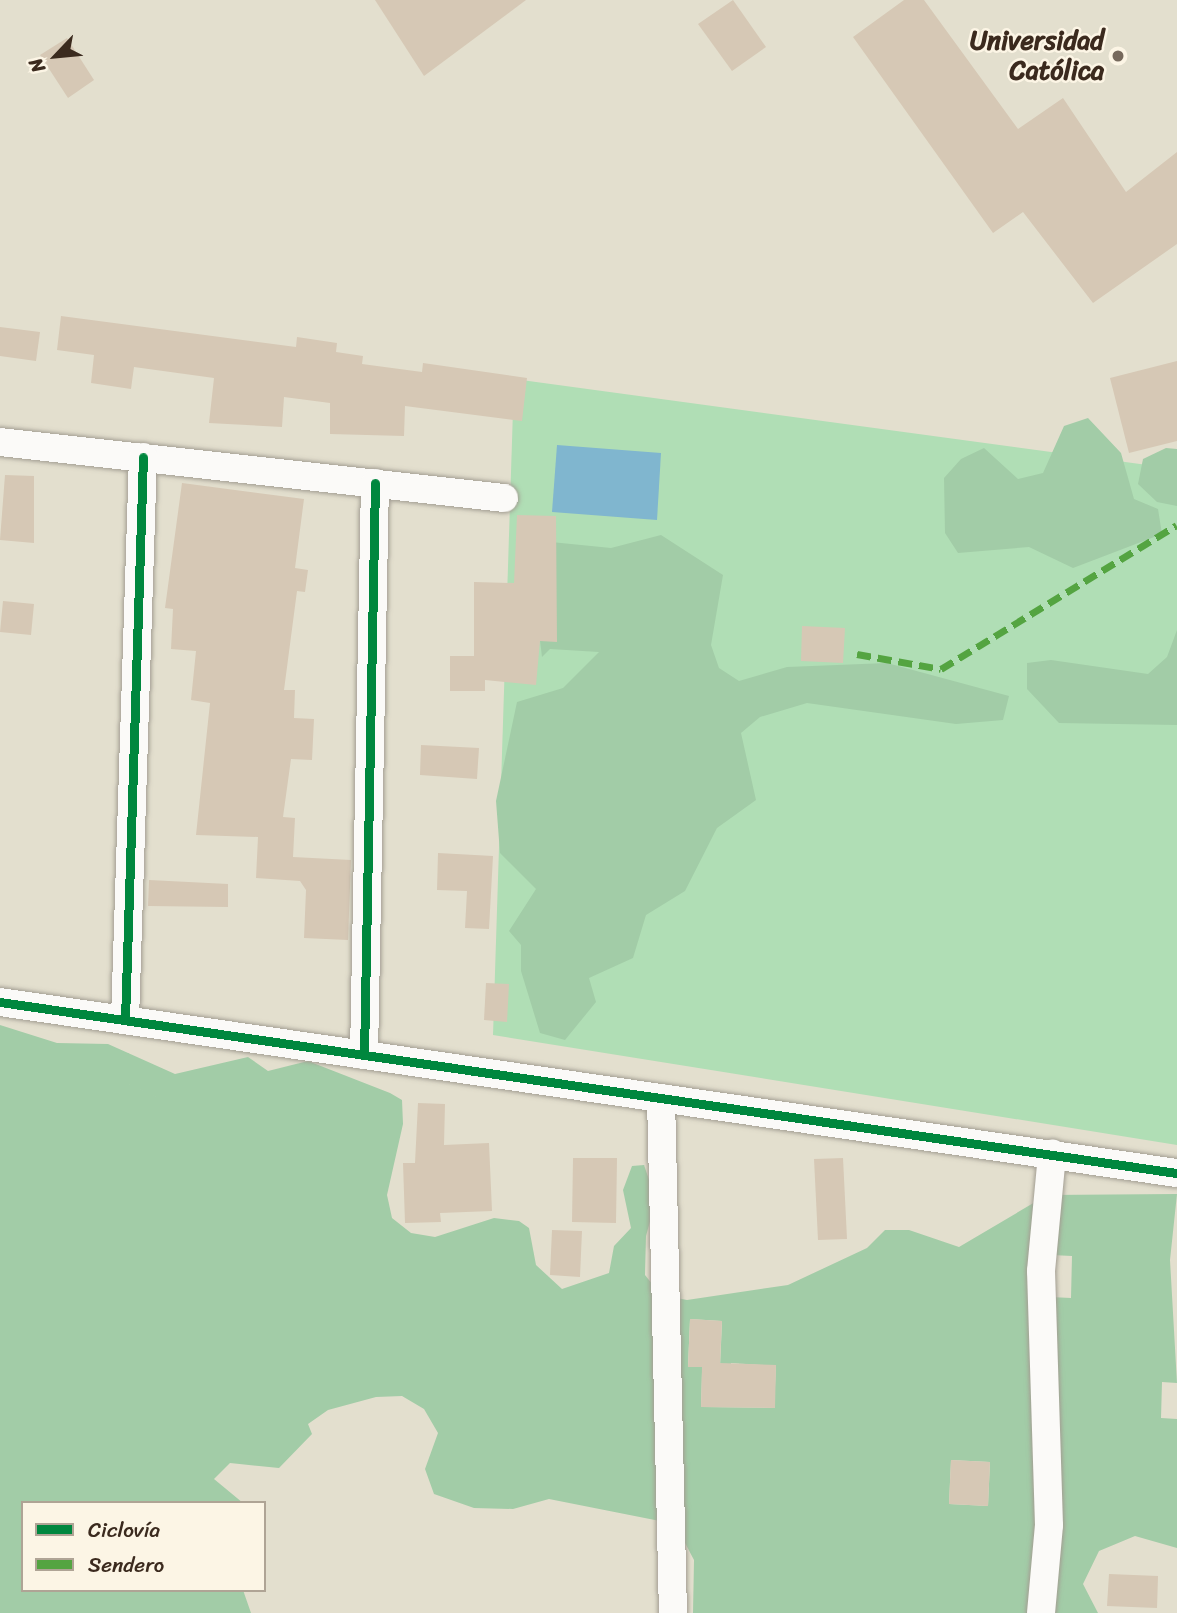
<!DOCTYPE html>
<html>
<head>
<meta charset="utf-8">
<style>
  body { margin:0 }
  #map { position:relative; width:1177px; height:1613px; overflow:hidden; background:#e3dfce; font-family:Sriracha,sans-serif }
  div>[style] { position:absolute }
  .green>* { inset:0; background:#b0deb5 }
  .forest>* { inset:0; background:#a2cca7 }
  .water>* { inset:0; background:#80b6cf }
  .building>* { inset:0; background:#d6c8b5 }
  .roads { filter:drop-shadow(0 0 2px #a39e93) drop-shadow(0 0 2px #a39e93) }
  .street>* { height:28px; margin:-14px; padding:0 14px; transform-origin:14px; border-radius:14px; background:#fbfaf8 }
  .quiet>* { height:7px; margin-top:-3.5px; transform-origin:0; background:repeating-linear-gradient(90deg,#54a441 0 14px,transparent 0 21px) }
  .cycleway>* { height:9px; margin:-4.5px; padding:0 4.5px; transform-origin:4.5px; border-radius:4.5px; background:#00873e }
  .dots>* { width:19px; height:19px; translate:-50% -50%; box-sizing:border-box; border:4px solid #fcf5e5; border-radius:50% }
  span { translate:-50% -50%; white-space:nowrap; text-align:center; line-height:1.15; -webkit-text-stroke:5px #fcf5e5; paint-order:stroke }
  .poi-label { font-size:26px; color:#3b2a1e; font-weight:700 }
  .right { translate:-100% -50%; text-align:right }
  .legend { position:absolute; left:21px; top:1501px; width:245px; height:91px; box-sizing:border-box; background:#fcf5e5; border:2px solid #afa495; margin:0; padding:9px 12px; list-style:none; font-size:21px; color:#3b2a1e }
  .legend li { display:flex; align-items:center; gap:14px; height:35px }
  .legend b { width:35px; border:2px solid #afa495 }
  .north { position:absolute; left:21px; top:21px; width:70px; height:70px; -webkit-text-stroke:5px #fcf5e5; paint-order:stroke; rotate:244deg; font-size:19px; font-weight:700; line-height:28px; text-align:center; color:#3b2a1e }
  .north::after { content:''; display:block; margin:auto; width:24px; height:32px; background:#3b2a1e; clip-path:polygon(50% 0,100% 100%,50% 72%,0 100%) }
</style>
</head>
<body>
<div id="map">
  <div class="green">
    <i style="clip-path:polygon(514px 379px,1177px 469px,1177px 1145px,493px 1035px)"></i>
  </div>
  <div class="forest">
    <i style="clip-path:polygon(1088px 418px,1121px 453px,1134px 499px,1158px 509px,1162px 534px,1073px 568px,1029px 547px,958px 553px,945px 533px,944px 478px,961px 459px,984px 448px,1018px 479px,1043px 473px,1064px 426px)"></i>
    <i style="clip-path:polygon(1166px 448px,1177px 449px,1177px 506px,1157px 502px,1138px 484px,1143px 459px)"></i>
    <i style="clip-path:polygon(661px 535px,723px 575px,711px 645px,719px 668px,739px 681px,787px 667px,887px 663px,1009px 696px,1003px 720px,956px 724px,807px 703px,760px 717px,741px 733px,756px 800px,717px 828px,685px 891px,646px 915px,633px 958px,589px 978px,596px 1002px,565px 1040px,540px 1033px,521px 971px,521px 945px,509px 931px,536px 889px,500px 853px,496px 801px,517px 702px,563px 688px,599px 652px,550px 649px,542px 657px,536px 606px,541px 541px,611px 548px)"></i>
    <i style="clip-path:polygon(1177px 630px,1177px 725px,1059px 723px,1027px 689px,1027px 663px,1051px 660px,1148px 674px,1167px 657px)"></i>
    <i style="clip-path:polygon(evenodd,0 1025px,57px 1043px,108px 1044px,175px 1074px,248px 1057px,268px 1071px,308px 1061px,390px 1093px,402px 1100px,403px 1124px,387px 1195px,392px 1218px,411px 1233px,435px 1237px,494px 1218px,519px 1221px,529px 1228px,536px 1265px,562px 1289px,609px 1273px,614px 1246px,631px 1228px,623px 1190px,632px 1166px,644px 1165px,656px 1200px,646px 1236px,645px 1275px,661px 1295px,687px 1300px,788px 1285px,867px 1248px,885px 1230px,909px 1230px,959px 1247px,1047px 1195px,1177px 1194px,1170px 1260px,1177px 1383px,1162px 1382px,1161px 1418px,1177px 1419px,1177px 1548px,1135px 1536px,1099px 1551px,1083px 1584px,1098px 1613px,693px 1613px,694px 1560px,675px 1524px,549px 1499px,513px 1509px,474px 1508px,434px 1494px,425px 1469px,438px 1433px,424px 1409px,402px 1396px,376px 1397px,328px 1410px,308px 1424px,312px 1434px,279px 1468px,230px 1463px,214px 1479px,243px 1503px,23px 1503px,23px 1590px,243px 1590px,251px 1613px,0 1613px,0 1025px,1052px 1255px,1072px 1256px,1071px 1298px,1050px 1297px,1052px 1255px,0 1025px,690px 1319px,722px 1321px,720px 1368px,688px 1366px,690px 1319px,0 1025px,731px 1363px,776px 1366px,774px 1408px,701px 1407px,702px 1372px,730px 1373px,731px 1363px,0 1025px,951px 1460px,990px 1462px,988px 1506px,949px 1504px,951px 1460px)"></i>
  </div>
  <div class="water">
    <i style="clip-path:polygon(557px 445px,661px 453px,657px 520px,552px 512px)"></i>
  </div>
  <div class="building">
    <i style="clip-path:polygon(375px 0,526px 0,424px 76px)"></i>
    <i style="clip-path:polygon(733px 0,766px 47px,732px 71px,698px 24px)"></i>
    <i style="clip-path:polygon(904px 0,924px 0,1018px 129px,1063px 98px,1126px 192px,1177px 152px,1177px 244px,1093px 303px,1023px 212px,993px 233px,853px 37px)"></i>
    <i style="clip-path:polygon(67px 38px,94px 80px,68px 98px,40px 55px)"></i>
    <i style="clip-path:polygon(61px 316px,296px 347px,297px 337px,337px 343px,336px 352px,363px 356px,362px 364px,422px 372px,423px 363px,527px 378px,522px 421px,405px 406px,404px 436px,330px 434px,330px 403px,284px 397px,282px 427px,209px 423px,214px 378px,134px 367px,131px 389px,91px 383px,94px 355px,57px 350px)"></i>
    <i style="clip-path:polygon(0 327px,40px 332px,36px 361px,0 356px)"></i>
    <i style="clip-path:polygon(1177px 361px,1177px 441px,1129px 453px,1110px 378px)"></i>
    <i style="clip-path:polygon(5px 475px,34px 476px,34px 543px,0 540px)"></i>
    <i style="clip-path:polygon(182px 483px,304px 499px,295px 568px,308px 570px,305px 592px,297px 591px,284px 690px,295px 690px,294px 718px,314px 719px,312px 760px,291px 759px,283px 817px,295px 818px,293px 857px,351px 860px,348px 940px,304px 938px,306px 890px,300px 881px,256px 878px,258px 837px,196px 835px,210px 703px,191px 700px,196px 651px,171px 649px,173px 609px,165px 608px)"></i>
    <i style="clip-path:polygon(517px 515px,556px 516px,557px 642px,540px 641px,536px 685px,485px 680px,485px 691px,450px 691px,450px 656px,474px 656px,474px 582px,514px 583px)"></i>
    <i style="clip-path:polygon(3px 601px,34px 604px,31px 635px,0 632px)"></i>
    <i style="clip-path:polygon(802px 626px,845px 628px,843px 663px,801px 661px)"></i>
    <i style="clip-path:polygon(421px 745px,479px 748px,477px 779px,420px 775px)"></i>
    <i style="clip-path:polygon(438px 853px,493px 856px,489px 929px,465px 928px,467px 891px,437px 890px)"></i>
    <i style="clip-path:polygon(149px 880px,228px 884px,228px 907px,148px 906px)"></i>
    <i style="clip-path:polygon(486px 983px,509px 984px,507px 1022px,484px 1020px)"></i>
    <i style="clip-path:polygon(418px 1103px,445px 1104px,444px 1145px,489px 1143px,492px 1211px,440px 1213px,441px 1222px,405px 1223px,403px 1163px,415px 1163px)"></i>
    <i style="clip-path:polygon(573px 1158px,617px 1158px,616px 1223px,572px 1222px)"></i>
    <i style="clip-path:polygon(843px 1158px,847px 1239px,818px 1240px,814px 1159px)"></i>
    <i style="clip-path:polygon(552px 1230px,582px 1231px,580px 1277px,550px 1275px)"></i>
    <i style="clip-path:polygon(690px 1319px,722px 1321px,720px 1363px,776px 1365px,775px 1408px,701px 1407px,702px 1367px,688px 1367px)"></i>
    <i style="clip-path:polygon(951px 1460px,990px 1462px,988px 1506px,949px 1504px)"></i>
    <i style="clip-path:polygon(1109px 1574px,1158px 1576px,1157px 1608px,1107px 1606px)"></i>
  </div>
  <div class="roads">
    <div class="street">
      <i style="left:0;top:442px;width:507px;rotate:6.34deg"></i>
      <i style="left:0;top:1002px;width:1189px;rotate:8.27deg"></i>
      <i style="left:125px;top:1020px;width:563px;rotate:-88.17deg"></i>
      <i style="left:364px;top:1055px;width:572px;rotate:-88.9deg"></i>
      <i style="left:661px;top:1098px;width:515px;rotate:88.67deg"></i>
      <i style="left:1041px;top:1613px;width:88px;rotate:-84.8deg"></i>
      <i style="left:1049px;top:1525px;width:254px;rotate:-91.8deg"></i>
      <i style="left:1041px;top:1271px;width:118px;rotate:-84.6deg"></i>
    </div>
  </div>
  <div class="quiet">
    <i style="left:857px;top:654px;width:85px;rotate:10.1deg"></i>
    <i style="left:941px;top:669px;width:276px;rotate:-31.4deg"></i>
  </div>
  <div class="cycleway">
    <i style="left:0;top:1002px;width:1189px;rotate:8.27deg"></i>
    <i style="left:125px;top:1020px;width:563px;rotate:-88.17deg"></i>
    <i style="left:364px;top:1055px;width:572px;rotate:-88.9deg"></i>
  </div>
  <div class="dots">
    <i style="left:1118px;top:56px;background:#76695c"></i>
  </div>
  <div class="poi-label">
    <span class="right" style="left:1104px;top:56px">Universidad<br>Católica</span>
  </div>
  <ul class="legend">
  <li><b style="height:9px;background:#00873e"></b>Ciclovía</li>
  <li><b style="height:9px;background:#54a441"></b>Sendero</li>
  </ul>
  <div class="north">N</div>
</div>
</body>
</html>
